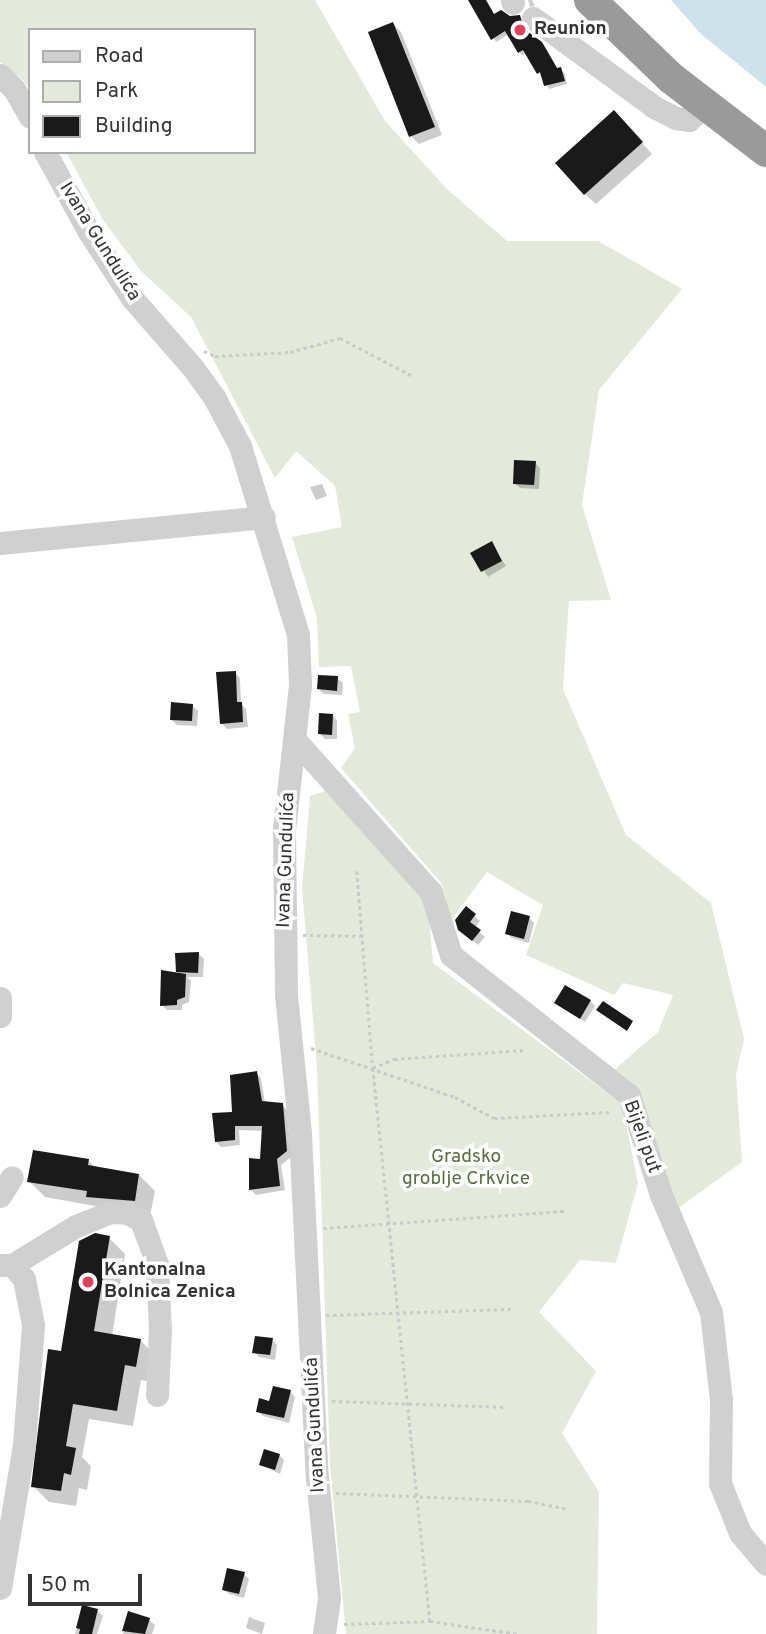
<!DOCTYPE html>
<html>
<head>
<meta charset="utf-8">
<style>
  body { margin:0 }
  #map { position:relative; width:766px; height:1634px; overflow:hidden; background:#fff; font-family:Overpass,sans-serif }
  div>[style] { position:absolute }
  .green>* { inset:0; background:#e4e9dc }
  .water>* { inset:0; background:#cde2ea }
  .shadow>* { inset:0; background:#0003 }
  .building>* { inset:0; background:#1a1a1a }
  .path>* { height:2.5px; margin-top:-1.25px; transform-origin:0; background:repeating-linear-gradient(90deg,#cacaca 0 3.5px,transparent 0 7px) }
  .minor>* { height:23px; margin:-11.5px; padding:0 11.5px; transform-origin:11.5px; border-radius:11.5px; background:#d0d0d0 }
  .highway>* { height:32px; margin:-16px; padding:0 16px; transform-origin:16px; border-radius:16px; background:#9a9a9a }
  .dots>* { width:19px; height:19px; translate:-50% -50%; box-sizing:border-box; border:4px solid #fff; border-radius:50% }
  span { translate:-50% -50%; white-space:nowrap; text-align:center; line-height:1.15; -webkit-text-stroke:7px #fff; paint-order:stroke }
  .poi-label { font-size:19px; color:#333; font-weight:700 }
  .left { translate:0 -50%; text-align:left }
  .street-label { font-size:19px; color:#333 }
  .park-label { font-size:19px; color:#5a6d41 }
  .legend { position:absolute; left:28px; top:28px; width:228px; height:126px; box-sizing:border-box; background:#fff; border:2px solid #adadad; margin:0; padding:9px 12px; list-style:none; font-size:21px; color:#333 }
  .legend li { display:flex; align-items:center; gap:14px; height:35px }
  .legend b { width:35px; border:2px solid #adadad }
  .scale { position:absolute; left:28px; top:1574px; width:114px; height:32px; box-sizing:border-box; border:4px solid #333; border-top:0; padding-left:9px; font-size:21px; line-height:24px; white-space:nowrap; color:#333; -webkit-text-stroke:5px #fff; paint-order:stroke }
</style>
</head>
<body>
<div id="map">
  <div class="green">
    <i style="clip-path:polygon(0 0,315px 0,385px 121px,447px 189px,507px 241px,598px 241px,682px 289px,599px 390px,582px 505px,611px 600px,569px 601px,563px 689px,626px 835px,711px 903px,744px 1039px,736px 1075px,742px 1162px,677px 1209px,614px 1070px,658px 1032px,673px 995px,623px 983px,614px 995px,526px 955px,543px 905px,487px 872px,451px 920px,442px 884px,341px 768px,355px 748px,348px 714px,360px 712px,351px 666px,319px 667px,317px 618px,292px 537px,342px 527px,335px 486px,296px 451px,275px 478px,191px 317px,141px 271px,103px 220px,66px 152px,254px 152px,254px 30px,30px 30px,30px 90px,24px 81px,0 62px)"></i>
    <i style="clip-path:polygon(331px 789px,428px 907px,433px 963px,622px 1104px,638px 1183px,616px 1263px,580px 1260px,539px 1312px,596px 1371px,562px 1433px,599px 1492px,597px 1634px,346px 1634px,330px 1466px,317px 1067px,302px 888px,310px 796px)"></i>
  </div>
  <div class="water">
    <i style="clip-path:polygon(671px 0,766px 0,766px 87px,701px 34px)"></i>
  </div>
  <div class="shadow">
    <i style="clip-path:polygon(472px 0,486px 0,495px 16px,519px 17px,527px 33px,546px 48px,558px 70px,564px 72px,567px 84px,549px 89px,527px 53px,522px 55px,519px 52px,509px 34px,496px 42px)"></i>
    <i style="clip-path:polygon(528px 0,532px 0,535px 6px,530px 7px)"></i>
    <i style="clip-path:polygon(393px 24px,401px 32px,442px 135px,419px 144px,411px 136px)"></i>
    <i style="clip-path:polygon(625px 124px,652px 154px,596px 204px,585px 194px)"></i>
    <i style="clip-path:polygon(535px 463px,540px 468px,539px 489px,520px 488px,514px 483px)"></i>
    <i style="clip-path:polygon(322px 484px,327px 496px,316px 500px,310px 487px)"></i>
    <i style="clip-path:polygon(491px 543px,506px 566px,488px 577px,473px 554px)"></i>
    <i style="clip-path:polygon(235px 673px,240px 678px,241px 704px,246px 709px,248px 727px,227px 729px,221px 723px)"></i>
    <i style="clip-path:polygon(337px 678px,343px 683px,342px 695px,324px 694px,318px 689px)"></i>
    <i style="clip-path:polygon(192px 705px,198px 711px,197px 726px,177px 725px,172px 720px)"></i>
    <i style="clip-path:polygon(332px 715px,337px 720px,337px 739px,325px 739px,320px 734px)"></i>
    <i style="clip-path:polygon(466px 909px,480px 921px,475px 928px,485px 937px,478px 945px,465px 935px)"></i>
    <i style="clip-path:polygon(529px 918px,534px 923px,529px 943px,512px 938px,507px 933px)"></i>
    <i style="clip-path:polygon(199px 954px,204px 959px,203px 977px,187px 977px,191px 981px,189px 1002px,182px 1005px,182px 1010px,167px 1010px,162px 1005px,178px 974px,177px 955px)"></i>
    <i style="clip-path:polygon(590px 1001px,595px 1006px,585px 1022px,556px 1003px)"></i>
    <i style="clip-path:polygon(256px 1073px,261px 1078px,265px 1103px,282px 1105px,287px 1110px,291px 1157px,281px 1165px,285px 1190px,256px 1195px,251px 1190px,262px 1161px,264px 1131px,239px 1130px,240px 1145px,221px 1147px,216px 1142px)"></i>
    <i style="clip-path:polygon(88px 1160px,96px 1169px,139px 1175px,155px 1191px,150px 1216px,45px 1197px,29px 1181px)"></i>
    <i style="clip-path:polygon(109px 1238px,125px 1254px,112px 1336px,140px 1340px,156px 1356px,152px 1382px,141px 1380px,133px 1426px,89px 1419px,82px 1457px,91px 1466px,87px 1490px,79px 1488px,76px 1506px,49px 1502px,33px 1486px,62px 1353px)"></i>
    <i style="clip-path:polygon(272px 1340px,277px 1345px,275px 1360px,259px 1357px,254px 1352px)"></i>
    <i style="clip-path:polygon(290px 1391px,295px 1397px,289px 1423px,263px 1416px,258px 1411px)"></i>
    <i style="clip-path:polygon(279px 1455px,284px 1460px,280px 1474px,261px 1465px)"></i>
    <i style="clip-path:polygon(244px 1574px,249px 1579px,244px 1598px,229px 1594px,224px 1589px)"></i>
    <i style="clip-path:polygon(83px 1607px,98px 1611px,103px 1616px,97px 1634px,75px 1634px)"></i>
    <i style="clip-path:polygon(129px 1613px,149px 1620px,155px 1625px,152px 1634px,123px 1634px)"></i>
    <i style="clip-path:polygon(249px 1617px,265px 1623px,262px 1634px,246px 1628px)"></i>
  </div>
  <div class="building">
    <i style="clip-path:polygon(468px 0,486px 0,494px 14px,501px 10px,510px 16px,520px 15px,524px 29px,542px 42px,557px 68px,561px 67px,565px 81px,544px 86px,540px 72px,537px 74px,523px 50px,518px 53px,505px 31px,491px 40px)"></i>
    <i style="clip-path:polygon(393px 22px,435px 127px,409px 137px,368px 32px)"></i>
    <i style="clip-path:polygon(614px 110px,643px 142px,584px 195px,555px 163px)"></i>
    <i style="clip-path:polygon(514px 460px,536px 461px,534px 485px,513px 484px)"></i>
    <i style="clip-path:polygon(492px 541px,502px 561px,481px 572px,470px 553px)"></i>
    <i style="clip-path:polygon(236px 671px,237px 702px,242px 702px,243px 722px,220px 724px,216px 672px)"></i>
    <i style="clip-path:polygon(318px 675px,338px 676px,337px 691px,317px 689px)"></i>
    <i style="clip-path:polygon(171px 702px,193px 704px,192px 721px,170px 720px)"></i>
    <i style="clip-path:polygon(319px 713px,333px 714px,332px 735px,318px 734px)"></i>
    <i style="clip-path:polygon(466px 906px,476px 914px,470px 922px,481px 930px,472px 941px,458px 930px,455px 920px)"></i>
    <i style="clip-path:polygon(511px 911px,530px 916px,524px 939px,505px 934px)"></i>
    <i style="clip-path:polygon(199px 952px,198px 973px,176px 972px,175px 953px)"></i>
    <i style="clip-path:polygon(161px 970px,186px 974px,185px 997px,177px 1000px,177px 1005px,160px 1006px)"></i>
    <i style="clip-path:polygon(565px 985px,591px 1000px,580px 1019px,554px 1003px)"></i>
    <i style="clip-path:polygon(603px 1001px,633px 1021px,627px 1031px,596px 1010px)"></i>
    <i style="clip-path:polygon(257px 1071px,262px 1101px,283px 1103px,287px 1151px,277px 1159px,280px 1186px,249px 1190px,249px 1158px,260px 1159px,262px 1126px,235px 1126px,235px 1140px,215px 1142px,212px 1113px,232px 1112px,230px 1075px)"></i>
    <i style="clip-path:polygon(33px 1150px,89px 1159px,88px 1165px,139px 1174px,135px 1201px,86px 1197px,87px 1191px,27px 1182px)"></i>
    <i style="clip-path:polygon(95px 1233px,110px 1236px,94px 1331px,141px 1339px,136px 1367px,125px 1365px,117px 1411px,73px 1404px,66px 1446px,76px 1448px,71px 1475px,64px 1473px,61px 1491px,31px 1487px,48px 1349px,61px 1351px,79px 1241px)"></i>
    <i style="clip-path:polygon(255px 1336px,273px 1338px,270px 1355px,252px 1353px)"></i>
    <i style="clip-path:polygon(273px 1386px,291px 1390px,284px 1418px,256px 1412px,259px 1398px,269px 1401px)"></i>
    <i style="clip-path:polygon(264px 1449px,280px 1454px,275px 1470px,259px 1465px)"></i>
    <i style="clip-path:polygon(227px 1568px,245px 1572px,239px 1594px,222px 1590px)"></i>
    <i style="clip-path:polygon(82px 1605px,98px 1609px,92px 1634px,79px 1634px,80px 1629px,76px 1628px)"></i>
    <i style="clip-path:polygon(128px 1611px,150px 1618px,145px 1634px,122px 1631px)"></i>
  </div>
  <div class="path">
    <i style="left:204px;top:351px;width:12px;rotate:24deg"></i>
    <i style="left:215px;top:356px;width:75px;rotate:-3.1deg"></i>
    <i style="left:290px;top:352px;width:52px;rotate:-15.6deg"></i>
    <i style="left:340px;top:338px;width:82px;rotate:27.5deg"></i>
    <i style="left:357px;top:871px;width:198px;rotate:85.4deg"></i>
    <i style="left:373px;top:1068px;width:556px;rotate:84.12deg"></i>
    <i style="left:303px;top:935px;width:59px;rotate:1deg"></i>
    <i style="left:311px;top:1048px;width:152px;rotate:18.8deg"></i>
    <i style="left:455px;top:1097px;width:44px;rotate:28.3deg"></i>
    <i style="left:494px;top:1118px;width:115px;rotate:-3deg"></i>
    <i style="left:373px;top:1068px;width:23px;rotate:-23deg"></i>
    <i style="left:394px;top:1059px;width:131px;rotate:-3.9deg"></i>
    <i style="left:323px;top:1228px;width:242px;rotate:-4deg"></i>
    <i style="left:326px;top:1315px;width:185px;rotate:-1.9deg"></i>
    <i style="left:332px;top:1401px;width:175px;rotate:2deg"></i>
    <i style="left:336px;top:1493px;width:192px;rotate:2.4deg"></i>
    <i style="left:528px;top:1501px;width:38px;rotate:11deg"></i>
    <i style="left:344px;top:1624px;width:86px;rotate:-2deg"></i>
    <i style="left:430px;top:1621px;width:89px;rotate:8.4deg"></i>
  </div>
  <div class="minor">
    <i style="left:512px;top:0;width:3px;rotate:72deg"></i>
    <i style="left:533px;top:18px;width:150px;rotate:36.3deg"></i>
    <i style="left:654px;top:107px;width:25px;rotate:27deg"></i>
    <i style="left:676px;top:118px;width:13px;rotate:9deg"></i>
    <i style="left:689px;top:120px;width:20px;rotate:-45deg"></i>
    <i style="left:0;top:75px;width:20px;rotate:45deg"></i>
    <i style="left:14px;top:89px;width:32px;rotate:60deg"></i>
    <i style="left:45px;top:152px;width:91px;rotate:61.2deg"></i>
    <i style="left:89px;top:232px;width:79px;rotate:56.9deg"></i>
    <i style="left:132px;top:298px;width:93px;rotate:48.9deg"></i>
    <i style="left:193px;top:368px;width:36px;rotate:54deg"></i>
    <i style="left:214px;top:397px;width:55px;rotate:62deg"></i>
    <i style="left:240px;top:446px;width:198px;rotate:72.9deg"></i>
    <i style="left:298px;top:635px;width:50px;rotate:87.7deg"></i>
    <i style="left:300px;top:685px;width:146px;rotate:96.3deg"></i>
    <i style="left:284px;top:830px;width:165px;rotate:89.3deg"></i>
    <i style="left:286px;top:995px;width:140px;rotate:84.2deg"></i>
    <i style="left:300px;top:1134px;width:343px;rotate:87.2deg"></i>
    <i style="left:317px;top:1477px;width:122px;rotate:84.3deg"></i>
    <i style="left:329px;top:1598px;width:36px;rotate:98deg"></i>
    <i style="left:0;top:543px;width:265px;rotate:-5.6deg"></i>
    <i style="left:295px;top:740px;width:204px;rotate:48.2deg"></i>
    <i style="left:431px;top:892px;width:66px;rotate:72.4deg"></i>
    <i style="left:451px;top:955px;width:226px;rotate:38.2deg"></i>
    <i style="left:629px;top:1095px;width:105px;rotate:72.3deg"></i>
    <i style="left:661px;top:1195px;width:127px;rotate:66.9deg"></i>
    <i style="left:711px;top:1312px;width:89px;rotate:83.5deg"></i>
    <i style="left:721px;top:1400px;width:83px;rotate:90.7deg"></i>
    <i style="left:720px;top:1483px;width:54px;rotate:68.2deg"></i>
    <i style="left:740px;top:1533px;width:40px;rotate:50deg"></i>
    <i style="left:0;top:998px;width:18px;rotate:90deg"></i>
    <i style="left:0;top:1196px;width:22px;rotate:-58deg"></i>
    <i style="left:0;top:1265px;width:12px"></i>
    <i style="left:12px;top:1265px;width:18px;rotate:49deg"></i>
    <i style="left:24px;top:1279px;width:47px;rotate:78.9deg"></i>
    <i style="left:33px;top:1325px;width:120px;rotate:94.3deg"></i>
    <i style="left:24px;top:1445px;width:145px;rotate:99.5deg"></i>
    <i style="left:12px;top:1265px;width:75px;rotate:-31.4deg"></i>
    <i style="left:76px;top:1226px;width:37px;rotate:-22deg"></i>
    <i style="left:110px;top:1212px;width:17px;rotate:3deg"></i>
    <i style="left:127px;top:1213px;width:16px;rotate:27deg"></i>
    <i style="left:141px;top:1220px;width:47px;rotate:70deg"></i>
    <i style="left:157px;top:1264px;width:65px;rotate:87.4deg"></i>
    <i style="left:160px;top:1329px;width:66px;rotate:92.6deg"></i>
  </div>
  <div class="highway">
    <i style="left:590px;top:0;width:112px;rotate:43.9deg"></i>
    <i style="left:671px;top:78px;width:120px;rotate:37.5deg"></i>
  </div>
  <div class="dots">
    <i style="left:520px;top:30px;background:#dd425b"></i>
    <i style="left:88px;top:1282px;background:#dd425b"></i>
  </div>
  <div class="poi-label">
    <span class="left" style="left:534px;top:30px">Reunion</span>
    <span class="left" style="left:104px;top:1282px">Kantonalna<br>Bolnica Zenica</span>
  </div>
  <div class="street-label">
    <span style="left:99px;top:242px;rotate:58deg">Ivana Gundulića</span>
    <span style="left:287px;top:860px;rotate:-88deg">Ivana Gundulića</span>
    <span style="left:641px;top:1137px;rotate:70deg">Bijeli put</span>
    <span style="left:316px;top:1425px;rotate:-93deg">Ivana Gundulića</span>
  </div>
  <div class="park-label">
    <span style="left:466px;top:1169px">Gradsko<br>groblje Crkvice</span>
  </div>
  <ul class="legend">
  <li><b style="height:9px;background:#d0d0d0"></b>Road</li>
  <li><b style="height:19px;background:#e4e9dc"></b>Park</li>
  <li><b style="height:19px;background:#1a1a1a"></b>Building</li>
  </ul>
  <div class="scale">50 m</div>
</div>
</body>
</html>
